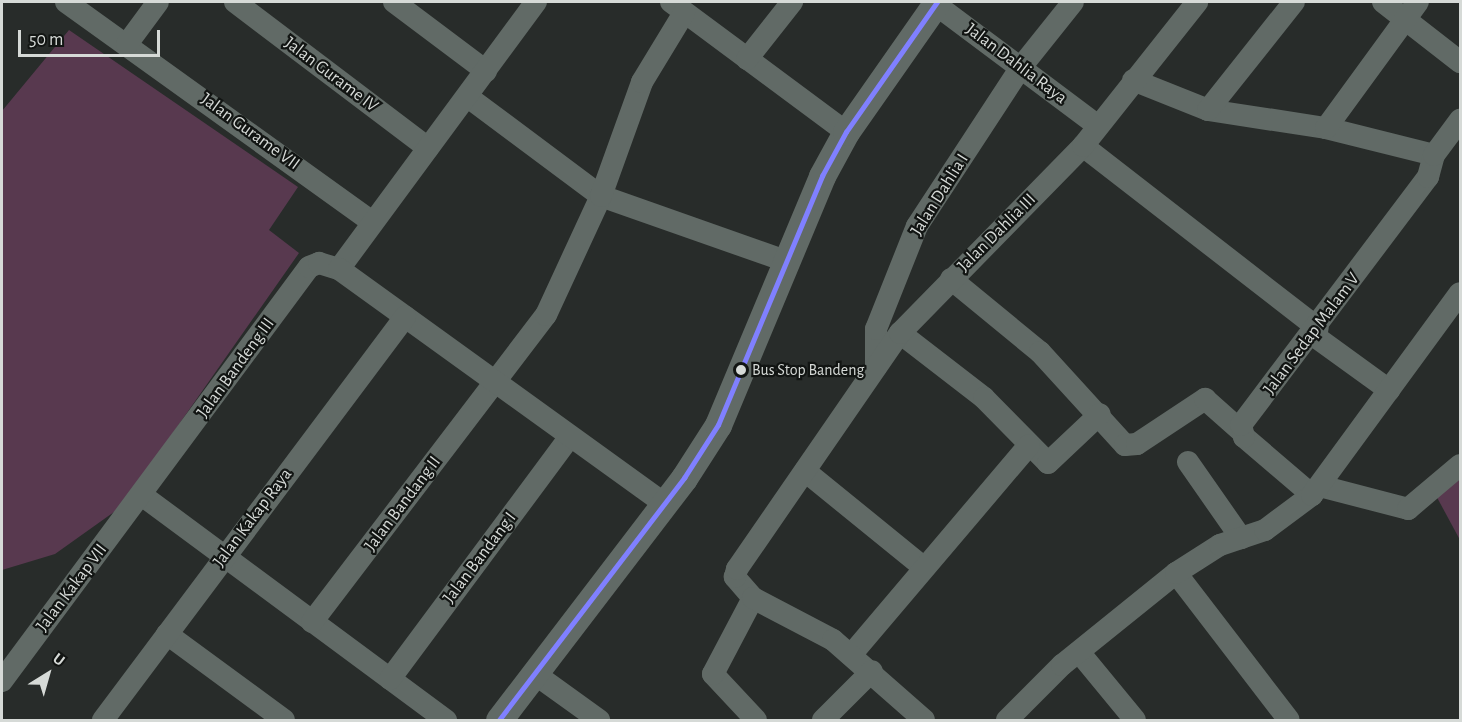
<!DOCTYPE html>
<html>
<head>
<meta charset="utf-8">
<style>
  body { margin:0 }
  #map { position:relative; width:1462px; height:722px; overflow:hidden; background:#282c2a; font-family:"Alegreya Sans",sans-serif }
  div>[style] { position:absolute }
  .green>* { inset:0; background:#58394f }
  .minor>* { height:22px; margin:-11px; padding:0 11px; transform-origin:11px; border-radius:11px; background:#616a66 }
  .tertiary>* { height:27px; margin:-13.5px; padding:0 13.5px; transform-origin:13.5px; border-radius:13.5px; background:#616a66 }
  .bus-1>* { height:4.5px; margin:-2.25px; padding:0 2.25px; transform-origin:2.25px; border-radius:2.25px; background:#8080ff }
  .dots>* { width:16px; height:16px; translate:-50% -50%; box-sizing:border-box; border:3px solid #121513; border-radius:50% }
  span { translate:-50% -50%; white-space:nowrap; text-align:center; line-height:1.15; -webkit-text-stroke:4.5px #121513; paint-order:stroke }
  .bus-label { font-size:16px; color:#d6dad7 }
  .left { translate:0 -50%; text-align:left }
  .street-label { font-size:18px; color:#d6dad7 }
  .frame { position:absolute; inset:0; border:3px solid #d6dad7; pointer-events:none }
  .north { position:absolute; left:18px; top:644px; width:60px; height:60px; -webkit-text-stroke:4px #121513; paint-order:stroke; rotate:37deg; font-size:16px; font-weight:700; line-height:24px; text-align:center; color:#d6dad7 }
  .north::after { content:''; display:block; margin:auto; width:21px; height:27px; background:#d6dad7; clip-path:polygon(50% 0,100% 100%,50% 72%,0 100%) }
  .scale { position:absolute; left:18px; top:30px; width:142px; height:27px; box-sizing:border-box; border:3px solid #d6dad7; border-top:0; padding-left:8px; font-size:18px; line-height:21px; white-space:nowrap; color:#d6dad7; -webkit-text-stroke:4px #121513; paint-order:stroke }
</style>
</head>
<body>
<div id="map">
  <div class="green">
    <i style="clip-path:polygon(69px 30px,298px 187px,269px 230px,299px 253px,121px 507px,55px 554px,2px 570px,2px 111px)"></i>
    <i style="clip-path:polygon(1460px 463px,1460px 540px,1433px 490px)"></i>
  </div>
  <div class="minor">
    <i style="left:66px;top:2px;width:377px;rotate:35.7deg"></i>
    <i style="left:235px;top:2px;width:242px;rotate:37.1deg"></i>
    <i style="left:394px;top:2px;width:115px;rotate:36.9deg"></i>
    <i style="left:671px;top:2px;width:218px;rotate:36.6deg"></i>
    <i style="left:1383px;top:2px;width:98px;rotate:37.9deg"></i>
    <i style="left:935px;top:4px;width:202px;rotate:36.8deg"></i>
    <i style="left:127px;top:44px;width:52px;rotate:-53.6deg"></i>
    <i style="left:747px;top:59px;width:73px;rotate:-51.7deg"></i>
    <i style="left:1133px;top:80px;width:81px;rotate:21.8deg"></i>
    <i style="left:1208px;top:110px;width:119px;rotate:8.7deg"></i>
    <i style="left:1326px;top:128px;width:111px;rotate:14deg"></i>
    <i style="left:468px;top:97px;width:166px;rotate:36.7deg"></i>
    <i style="left:601px;top:196px;width:193px;rotate:19.4deg"></i>
    <i style="left:1208px;top:110px;width:138px;rotate:-51.5deg"></i>
    <i style="left:1326px;top:128px;width:156px;rotate:-53.9deg"></i>
    <i style="left:1083px;top:146px;width:297px;rotate:37.8deg"></i>
    <i style="left:339px;top:269px;width:332px;rotate:-53.6deg"></i>
    <i style="left:951px;top:279px;width:115px;rotate:39.4deg"></i>
    <i style="left:1040px;top:352px;width:126px;rotate:47.6deg"></i>
    <i style="left:1125px;top:445px;width:12px;rotate:-5deg"></i>
    <i style="left:1137px;top:444px;width:82px;rotate:-33.5deg"></i>
    <i style="left:1205px;top:399px;width:48px;rotate:41.6deg"></i>
    <i style="left:900px;top:333px;width:106px;rotate:37.7deg"></i>
    <i style="left:984px;top:398px;width:91px;rotate:45.4deg"></i>
    <i style="left:1048px;top:463px;width:71px;rotate:-43.3deg"></i>
    <i style="left:1313px;top:335px;width:94px;rotate:35.9deg"></i>
    <i style="left:876px;top:367px;width:38px;rotate:-90deg"></i>
    <i style="left:876px;top:329px;width:111px;rotate:-68.3deg"></i>
    <i style="left:917px;top:226px;width:190px;rotate:-56.8deg"></i>
    <i style="left:1021px;top:67px;width:83px;rotate:-51.3deg"></i>
    <i style="left:1188px;top:462px;width:93px;rotate:55.1deg"></i>
    <i style="left:805px;top:471px;width:151px;rotate:39.1deg"></i>
    <i style="left:1320px;top:486px;width:91px;rotate:14.6deg"></i>
    <i style="left:1408px;top:509px;width:68px;rotate:-40.2deg"></i>
    <i style="left:1312px;top:495px;width:89px;rotate:-139.5deg"></i>
    <i style="left:1244px;top:437px;width:12px;rotate:-104deg"></i>
    <i style="left:1241px;top:425px;width:311px;rotate:-53deg"></i>
    <i style="left:1428px;top:177px;width:23px;rotate:-75deg"></i>
    <i style="left:1434px;top:155px;width:44px;rotate:-53.4deg"></i>
    <i style="left:143px;top:496px;width:377px;rotate:36.5deg"></i>
    <i style="left:1176px;top:573px;width:185px;rotate:52.5deg"></i>
    <i style="left:753px;top:598px;width:28px;rotate:-131deg"></i>
    <i style="left:735px;top:577px;width:8px;rotate:-76deg"></i>
    <i style="left:737px;top:569px;width:287px;rotate:-55.4deg"></i>
    <i style="left:900px;top:333px;width:262px;rotate:-45.6deg"></i>
    <i style="left:1083px;top:146px;width:184px;rotate:-51.6deg"></i>
    <i style="left:312px;top:622px;width:386px;rotate:-52.7deg"></i>
    <i style="left:546px;top:315px;width:131px;rotate:-65.2deg"></i>
    <i style="left:601px;top:196px;width:121px;rotate:-70.2deg"></i>
    <i style="left:642px;top:82px;width:81px;rotate:-58.7deg"></i>
    <i style="left:167px;top:634px;width:145px;rotate:36.3deg"></i>
    <i style="left:1079px;top:652px;width:88px;rotate:50.5deg"></i>
    <i style="left:851px;top:655px;width:275px;rotate:-49.7deg"></i>
    <i style="left:535px;top:674px;width:79px;rotate:35.7deg"></i>
    <i style="left:390px;top:679px;width:302px;rotate:-53.4deg"></i>
    <i style="left:2px;top:681px;width:515px;rotate:-53.44deg"></i>
    <i style="left:309px;top:267px;width:11px;rotate:-22deg"></i>
    <i style="left:319px;top:263px;width:21px;rotate:17deg"></i>
    <i style="left:339px;top:269px;width:402px;rotate:35.8deg"></i>
    <i style="left:103px;top:720px;width:504px;rotate:-53.15deg"></i>
    <i style="left:756px;top:720px;width:63px;rotate:-133.1deg"></i>
    <i style="left:713px;top:674px;width:86px;rotate:-62.2deg"></i>
    <i style="left:753px;top:598px;width:90px;rotate:27.7deg"></i>
    <i style="left:833px;top:640px;width:121px;rotate:41.3deg"></i>
    <i style="left:823px;top:720px;width:69px;rotate:-45deg"></i>
    <i style="left:1007px;top:720px;width:78px;rotate:-45deg"></i>
    <i style="left:1062px;top:665px;width:146px;rotate:-38.9deg"></i>
    <i style="left:1176px;top:573px;width:52px;rotate:-32.5deg"></i>
    <i style="left:1220px;top:545px;width:47px;rotate:-18.4deg"></i>
    <i style="left:1265px;top:530px;width:59px;rotate:-36.7deg"></i>
    <i style="left:1312px;top:495px;width:250px;rotate:-53.8deg"></i>
  </div>
  <div class="tertiary">
    <i style="left:499px;top:720px;width:305px;rotate:-52.6deg"></i>
    <i style="left:684px;top:478px;width:63px;rotate:-57.3deg"></i>
    <i style="left:718px;top:425px;width:270px;rotate:-67.3deg"></i>
    <i style="left:822px;top:176px;width:50px;rotate:-61.4deg"></i>
    <i style="left:846px;top:132px;width:159px;rotate:-55deg"></i>
  </div>
  <div class="bus-1">
    <i style="left:499px;top:720px;width:305px;rotate:-52.6deg"></i>
    <i style="left:684px;top:478px;width:63px;rotate:-57.3deg"></i>
    <i style="left:718px;top:425px;width:270px;rotate:-67.3deg"></i>
    <i style="left:822px;top:176px;width:50px;rotate:-61.4deg"></i>
    <i style="left:846px;top:132px;width:159px;rotate:-55deg"></i>
  </div>
  <div class="dots">
    <i style="left:741px;top:370px;background:#d6dad7"></i>
  </div>
  <div class="bus-label">
    <span class="left" style="left:752px;top:370px">Bus Stop Bandeng</span>
  </div>
  <div class="street-label">
    <span style="left:1016px;top:64px;rotate:37deg">Jalan Dahlia Raya</span>
    <span style="left:331px;top:75px;rotate:37deg">Jalan Gurame IV</span>
    <span style="left:250px;top:132px;rotate:36deg">Jalan Gurame VII</span>
    <span style="left:940px;top:195px;rotate:-58deg">Jalan Dahlia I</span>
    <span style="left:997px;top:233px;rotate:-45deg">Jalan Dahlia III</span>
    <span style="left:1312px;top:334px;rotate:-53deg">Jalan Sedap Malam V</span>
    <span style="left:236px;top:368px;rotate:-54deg">Jalan Bandeng III</span>
    <span style="left:403px;top:504px;rotate:-53deg">Jalan Bandang II</span>
    <span style="left:253px;top:518px;rotate:-53deg">Jalan Kakap Raya</span>
    <span style="left:480px;top:558px;rotate:-53deg">Jalan Bandang I</span>
    <span style="left:72px;top:588px;rotate:-53deg">Jalan Kakap VII</span>
  </div>
  <div class="frame"></div>
  <div class="north">U</div>
  <div class="scale">50 m</div>
</div>
</body>
</html>
